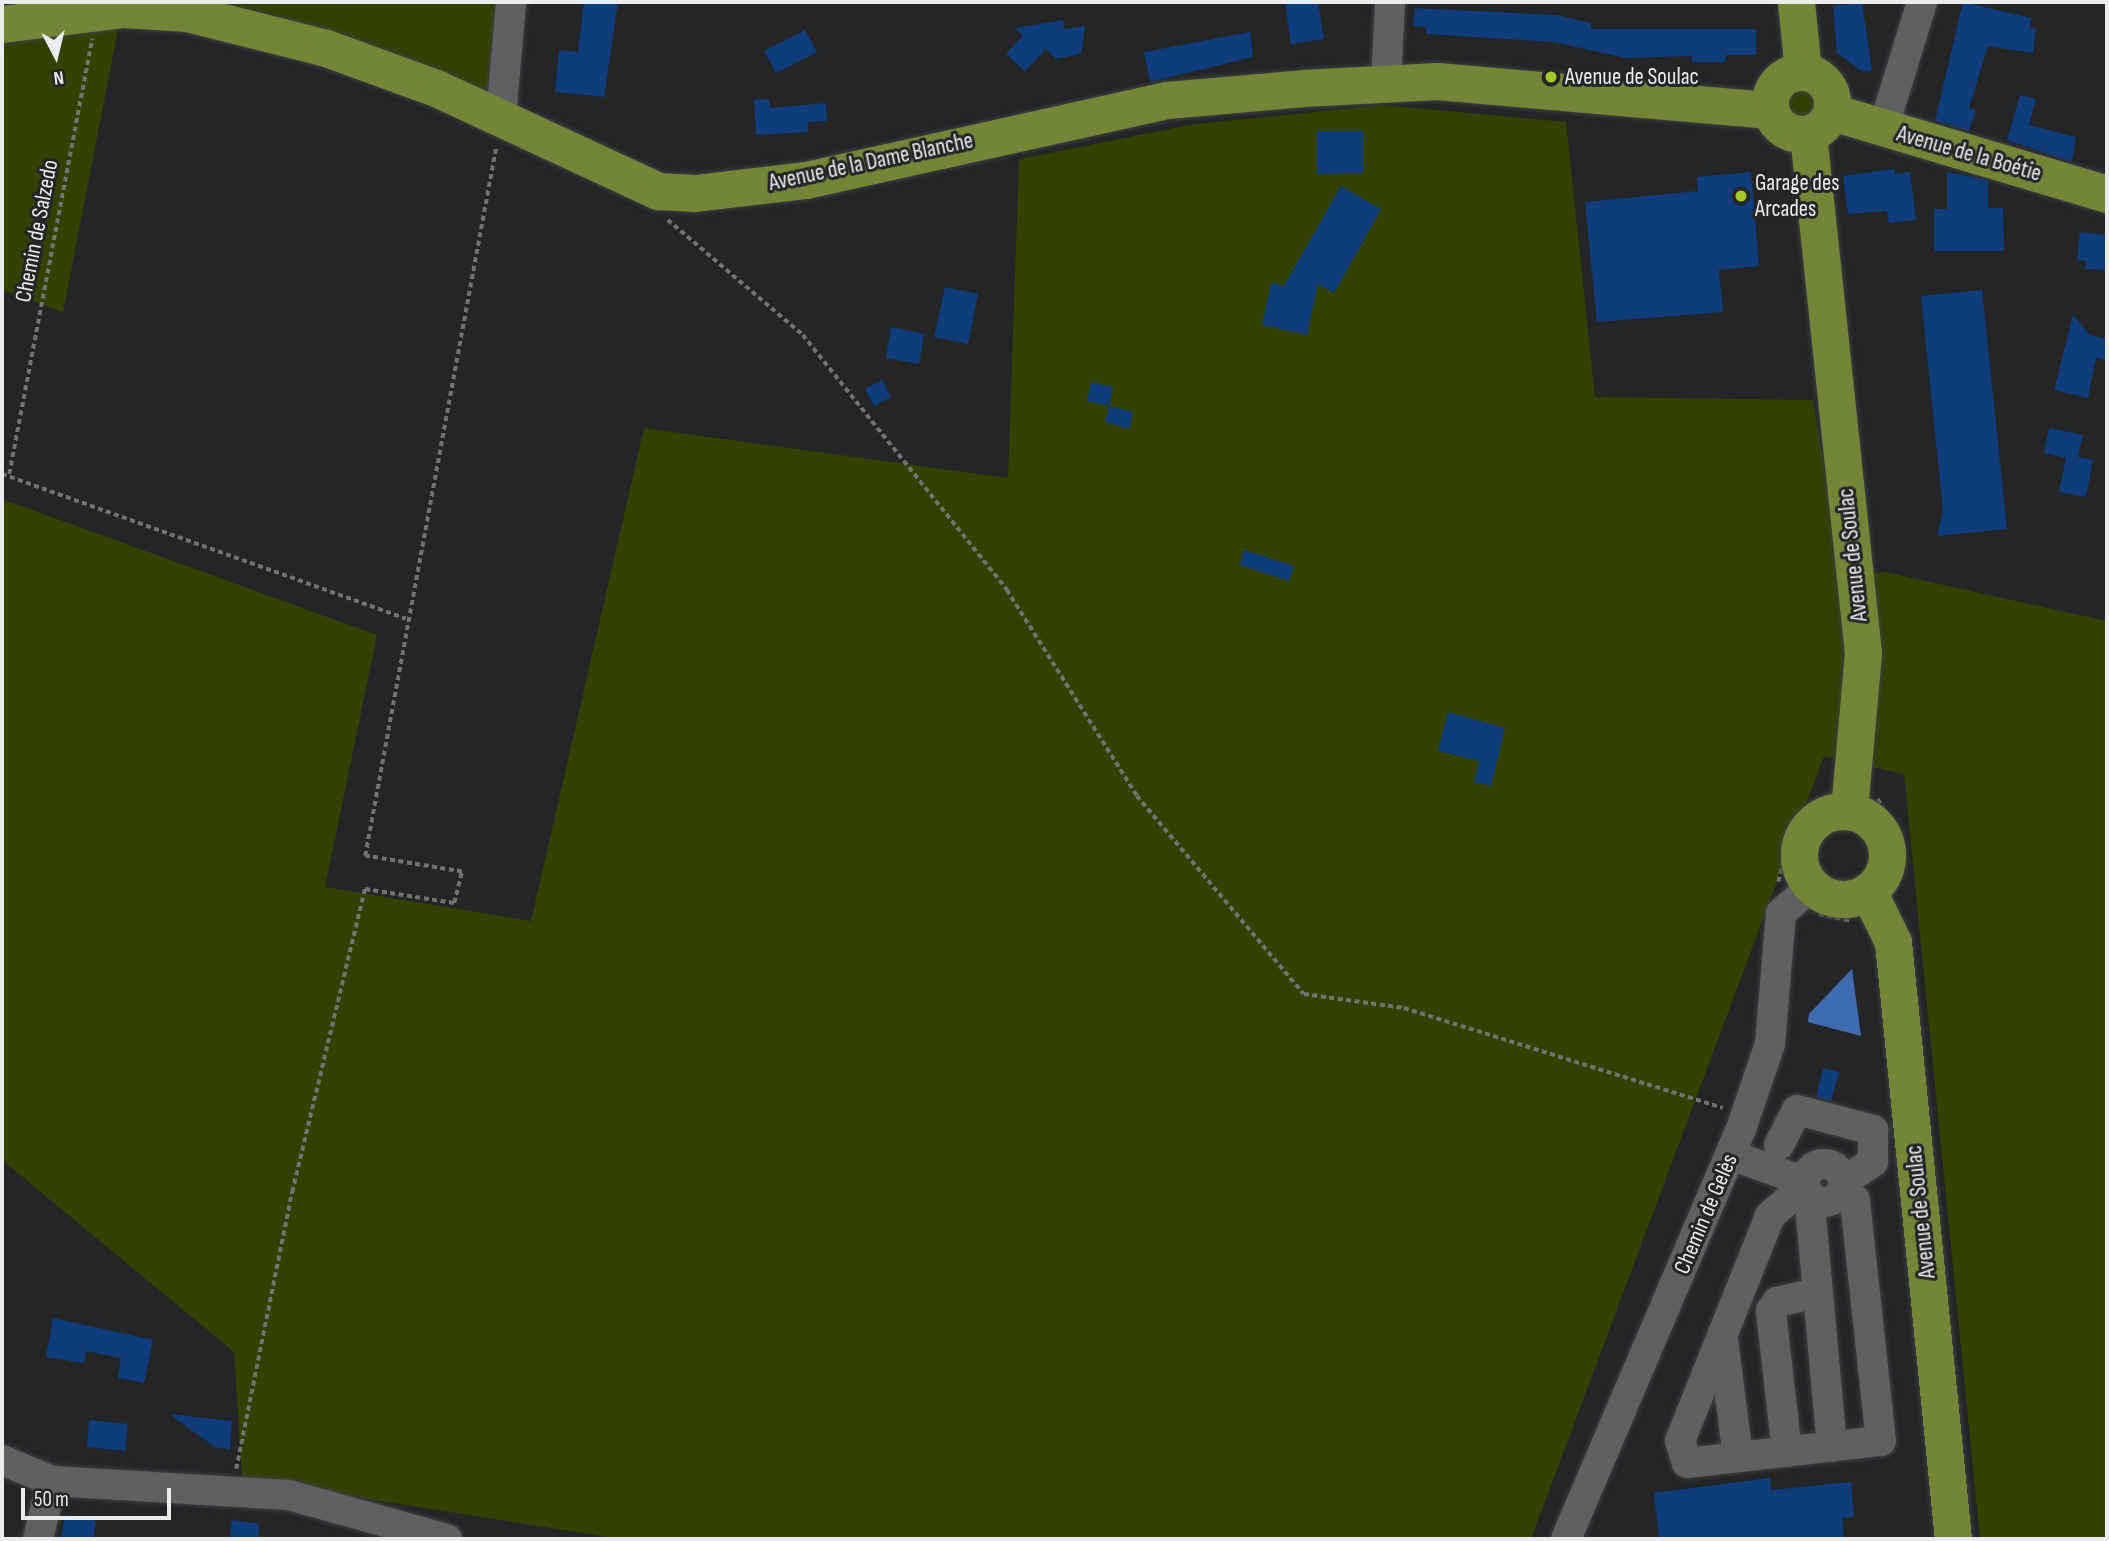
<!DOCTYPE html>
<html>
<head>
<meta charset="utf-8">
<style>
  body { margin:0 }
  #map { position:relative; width:2109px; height:1541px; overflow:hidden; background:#232527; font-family:"Sofia Sans Condensed",sans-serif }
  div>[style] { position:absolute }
  .green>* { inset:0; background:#324100 }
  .round { border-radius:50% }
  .water>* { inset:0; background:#3f6caf }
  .building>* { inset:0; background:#0f3c7b }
  .path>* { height:3.5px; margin-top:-1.75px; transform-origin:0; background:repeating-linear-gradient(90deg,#707274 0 5px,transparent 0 8.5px) }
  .roads { filter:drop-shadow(0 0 2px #3e3f41) drop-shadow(0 0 2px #3e3f41) }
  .minor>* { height:30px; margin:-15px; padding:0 15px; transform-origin:15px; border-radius:15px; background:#5e6062 }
  .minor>.ring { margin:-15px; padding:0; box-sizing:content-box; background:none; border:30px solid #5e6062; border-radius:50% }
  .major>* { height:37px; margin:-18.5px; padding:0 18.5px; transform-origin:18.5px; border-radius:18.5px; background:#728637 }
  .major>.ring { margin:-18.5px; padding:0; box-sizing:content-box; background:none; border:37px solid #728637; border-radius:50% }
  .dots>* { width:19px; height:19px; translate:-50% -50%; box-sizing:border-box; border:4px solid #232527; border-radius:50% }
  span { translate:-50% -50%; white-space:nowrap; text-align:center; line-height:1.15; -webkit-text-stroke:6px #232527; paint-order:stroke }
  .poi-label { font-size:23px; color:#ebecee }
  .left { translate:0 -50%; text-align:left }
  .street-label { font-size:23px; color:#ebecee }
  .frame { position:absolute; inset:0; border:4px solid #ebecee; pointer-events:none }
  .north { position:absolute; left:21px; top:21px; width:70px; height:70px; -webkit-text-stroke:5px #232527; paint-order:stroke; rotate:173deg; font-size:19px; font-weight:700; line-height:28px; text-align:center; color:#ebecee }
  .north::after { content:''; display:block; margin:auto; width:24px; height:32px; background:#ebecee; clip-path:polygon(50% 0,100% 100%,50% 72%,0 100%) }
  .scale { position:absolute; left:21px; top:1488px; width:150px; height:32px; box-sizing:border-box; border:4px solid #ebecee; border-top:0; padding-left:9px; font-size:21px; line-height:24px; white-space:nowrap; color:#ebecee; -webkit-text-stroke:5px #232527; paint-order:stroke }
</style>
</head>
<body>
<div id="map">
  <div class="green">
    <i style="clip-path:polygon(201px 2px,504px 2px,493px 85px,476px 94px)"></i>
    <i style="clip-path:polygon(117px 19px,117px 35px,63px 312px,2px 290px,2px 33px)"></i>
    <i class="round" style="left:1780px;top:81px;width:44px;height:44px"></i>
    <i style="clip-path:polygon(1382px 105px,1566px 122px,1595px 397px,1813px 400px,1842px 577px,1885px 572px,2107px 621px,2107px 1539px,1980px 1539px,1904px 774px,1824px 756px,1531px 1539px,620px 1539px,242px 1479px,234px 1352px,2px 1160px,2px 499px,377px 635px,325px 887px,531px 921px,644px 428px,1008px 478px,1019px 159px,1195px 124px)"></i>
  </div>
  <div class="water">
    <i style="clip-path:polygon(1852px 969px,1861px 1036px,1808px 1022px,1809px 1014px)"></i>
  </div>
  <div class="building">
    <i style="clip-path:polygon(584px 2px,618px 2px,604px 97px,555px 92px,559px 50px,578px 52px)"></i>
    <i style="clip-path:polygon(1285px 2px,1318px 2px,1324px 39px,1291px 44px)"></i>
    <i style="clip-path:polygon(1963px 2px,2031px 18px,2030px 28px,2036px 29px,2033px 53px,1988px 46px,1969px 108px,1976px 110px,1969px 131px,1935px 121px)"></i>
    <i style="clip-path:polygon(1862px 3px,1872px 71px,1863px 72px,1837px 53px,1833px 6px)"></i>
    <i style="clip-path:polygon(1415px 8px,1556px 15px,1591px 23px,1591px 29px,1756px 29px,1756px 55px,1726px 55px,1725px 62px,1692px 62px,1692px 56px,1625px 58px,1554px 42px,1426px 34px,1426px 27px,1413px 26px)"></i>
    <i style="clip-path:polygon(1063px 20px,1064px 29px,1085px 26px,1081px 54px,1056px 59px,1046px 49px,1025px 71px,1006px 54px,1023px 36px,1015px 28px)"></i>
    <i style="clip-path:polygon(805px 30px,817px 52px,776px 73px,764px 51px)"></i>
    <i style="clip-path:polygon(1250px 32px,1253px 57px,1150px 82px,1144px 52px)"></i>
    <i style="clip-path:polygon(2020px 95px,2036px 99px,2029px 125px,2076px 137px,2072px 162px,2007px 140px)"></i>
    <i style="clip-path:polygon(769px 99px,770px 108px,826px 103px,827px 121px,808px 122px,808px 132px,756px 135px,754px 100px)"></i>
    <i style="clip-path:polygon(1317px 131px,1363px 131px,1363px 173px,1317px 174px)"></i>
    <i style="clip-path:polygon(1894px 169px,1895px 174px,1910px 172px,1916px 220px,1889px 223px,1887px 211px,1848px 214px,1843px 176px)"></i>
    <i style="clip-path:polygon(1751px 172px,1759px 266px,1719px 270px,1723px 312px,1597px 322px,1585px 202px,1698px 191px,1697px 177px)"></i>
    <i style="clip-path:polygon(1947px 172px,1988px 180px,1988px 208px,2003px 208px,2004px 251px,1934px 251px,1934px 209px,1947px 209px)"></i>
    <i style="clip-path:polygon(1341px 186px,1381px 209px,1355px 256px,1334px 293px,1318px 284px,1307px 335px,1262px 325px,1271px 283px,1284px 286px)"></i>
    <i style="clip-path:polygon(2080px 232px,2107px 235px,2107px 270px,2085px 269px,2086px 261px,2077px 260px)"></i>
    <i style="clip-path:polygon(945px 287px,978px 294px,968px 344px,934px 337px)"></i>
    <i style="clip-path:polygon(1982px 290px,2007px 529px,1937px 536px,1943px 511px,1921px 296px)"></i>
    <i style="clip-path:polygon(2073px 315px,2090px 335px,2107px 339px,2107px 360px,2096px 358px,2088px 398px,2054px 390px)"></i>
    <i style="clip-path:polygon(891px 327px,924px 334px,919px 364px,886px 358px)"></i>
    <i style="clip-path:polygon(882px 380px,891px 397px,874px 406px,865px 389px)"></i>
    <i style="clip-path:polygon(1091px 382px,1113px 387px,1109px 406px,1087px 401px)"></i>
    <i style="clip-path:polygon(1109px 406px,1133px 412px,1129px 429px,1105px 422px)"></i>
    <i style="clip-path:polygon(2049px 428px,2083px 435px,2078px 457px,2093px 460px,2086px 497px,2059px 492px,2066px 458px,2044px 453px)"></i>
    <i style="clip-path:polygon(1244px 550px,1294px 566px,1289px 581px,1240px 565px)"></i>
    <i style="clip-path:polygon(1448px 712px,1505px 728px,1491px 786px,1474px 782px,1479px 761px,1438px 751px)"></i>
    <i style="clip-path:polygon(1823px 1068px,1839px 1072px,1831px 1101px,1816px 1097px)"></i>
    <i style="clip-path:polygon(53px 1318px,153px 1340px,144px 1383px,118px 1378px,121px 1358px,86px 1351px,84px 1363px,46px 1357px)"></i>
    <i style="clip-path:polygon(169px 1414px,232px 1421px,230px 1450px,215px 1447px)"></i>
    <i style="clip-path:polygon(89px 1420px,128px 1424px,125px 1451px,87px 1447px)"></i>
    <i style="clip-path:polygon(1770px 1478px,1771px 1490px,1851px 1482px,1854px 1517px,1842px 1518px,1844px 1539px,1659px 1539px,1654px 1493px)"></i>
    <i style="clip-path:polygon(65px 1515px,96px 1521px,93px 1539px,61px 1539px)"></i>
    <i style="clip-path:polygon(232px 1520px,259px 1524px,258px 1539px,230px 1539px)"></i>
  </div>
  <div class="path">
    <i style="left:668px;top:220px;width:177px;rotate:40.4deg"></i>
    <i style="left:803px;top:335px;width:327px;rotate:51.3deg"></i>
    <i style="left:1007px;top:590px;width:244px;rotate:57.7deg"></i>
    <i style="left:1137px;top:796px;width:259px;rotate:49.9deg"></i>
    <i style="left:1304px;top:994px;width:101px;rotate:8deg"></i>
    <i style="left:1404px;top:1008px;width:334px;rotate:17.4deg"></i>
    <i style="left:2px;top:474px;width:429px;rotate:19.7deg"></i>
    <i style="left:9px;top:474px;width:443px;rotate:-79.2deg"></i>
    <i style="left:1878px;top:799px;width:55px;rotate:62deg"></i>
    <i style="left:1904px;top:848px;width:42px;rotate:99.7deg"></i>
    <i style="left:1778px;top:882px;width:49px;rotate:-75.7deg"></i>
    <i style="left:1790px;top:835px;width:48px;rotate:-49.3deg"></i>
    <i style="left:1819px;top:914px;width:33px;rotate:12deg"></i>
    <i style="left:236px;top:1469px;width:283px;rotate:-78.6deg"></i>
    <i style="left:292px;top:1192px;width:312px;rotate:-76.5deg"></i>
    <i style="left:365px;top:889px;width:90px;rotate:8.9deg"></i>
    <i style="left:454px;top:903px;width:32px;rotate:-76deg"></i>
    <i style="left:462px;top:872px;width:98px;rotate:-170.6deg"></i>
    <i style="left:365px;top:856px;width:721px;rotate:-79.53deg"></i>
  </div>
  <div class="roads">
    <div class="minor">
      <i style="left:1386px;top:82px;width:80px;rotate:-87.1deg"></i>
      <i style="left:501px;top:117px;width:115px;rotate:-85deg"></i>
      <i style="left:1883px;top:129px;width:133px;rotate:-72.9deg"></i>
      <i style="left:1779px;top:1145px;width:39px;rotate:-63deg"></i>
      <i style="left:1797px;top:1110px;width:79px;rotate:14.7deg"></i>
      <i style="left:1873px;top:1130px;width:32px;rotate:90deg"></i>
      <i style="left:1873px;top:1162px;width:35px;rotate:147deg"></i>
      <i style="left:1731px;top:1155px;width:79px;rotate:20deg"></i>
      <i class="ring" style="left:1805px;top:1164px;width:8px;height:8px"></i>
      <i style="left:1723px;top:1339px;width:119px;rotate:82.8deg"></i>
      <i style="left:1832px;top:1447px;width:254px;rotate:-95.2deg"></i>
      <i style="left:1809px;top:1194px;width:23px;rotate:162deg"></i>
      <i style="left:1787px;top:1201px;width:23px;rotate:139deg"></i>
      <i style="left:1770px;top:1216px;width:242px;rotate:111.8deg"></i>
      <i style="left:1680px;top:1441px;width:23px;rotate:72deg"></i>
      <i style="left:1687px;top:1463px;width:195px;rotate:-6.5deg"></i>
      <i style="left:1881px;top:1441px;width:242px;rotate:-96.2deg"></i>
      <i style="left:1855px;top:1200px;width:15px;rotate:-157deg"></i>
      <i style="left:1787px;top:1452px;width:142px;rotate:-96.5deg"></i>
      <i style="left:1771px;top:1311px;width:11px;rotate:-56deg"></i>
      <i style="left:1777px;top:1302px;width:41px;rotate:-12.7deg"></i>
      <i style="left:2px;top:1460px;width:54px;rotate:22.8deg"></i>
      <i style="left:52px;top:1481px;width:237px;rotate:3.4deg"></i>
      <i style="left:289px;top:1495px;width:164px;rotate:15.6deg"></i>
      <i style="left:38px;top:1539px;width:60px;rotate:-76.4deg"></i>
      <i style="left:1566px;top:1539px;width:446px;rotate:-66.9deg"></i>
      <i style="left:1741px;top:1129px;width:90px;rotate:-71.2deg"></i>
      <i style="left:1770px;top:1044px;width:131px;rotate:-85.2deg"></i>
      <i style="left:1781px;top:913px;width:41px;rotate:-41.1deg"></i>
    </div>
    <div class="major">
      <i style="left:1796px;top:2px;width:69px;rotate:84.2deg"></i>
      <i style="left:2px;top:24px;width:123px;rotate:-7deg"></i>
      <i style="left:124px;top:9px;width:63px;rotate:3.6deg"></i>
      <i style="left:187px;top:13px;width:143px;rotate:14.1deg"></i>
      <i style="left:326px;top:48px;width:117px;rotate:20deg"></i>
      <i style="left:436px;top:88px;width:245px;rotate:24.9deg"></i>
      <i style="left:658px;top:191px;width:37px;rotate:3deg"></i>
      <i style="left:695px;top:193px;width:112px;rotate:-6.7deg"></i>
      <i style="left:806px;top:180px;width:370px;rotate:-12.5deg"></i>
      <i style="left:1167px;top:100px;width:137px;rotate:-5deg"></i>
      <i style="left:1303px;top:88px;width:134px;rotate:-3deg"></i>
      <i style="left:1437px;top:81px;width:334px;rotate:5deg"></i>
      <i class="ring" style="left:1770px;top:72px;width:25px;height:25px"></i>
      <i style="left:1832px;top:112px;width:287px;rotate:16.6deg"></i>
      <i style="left:1808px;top:134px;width:522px;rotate:83.95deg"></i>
      <i style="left:1863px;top:653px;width:158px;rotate:95.1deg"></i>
      <i class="ring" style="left:1799px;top:811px;width:51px;height:51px"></i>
      <i style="left:1868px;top:891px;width:57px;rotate:63.9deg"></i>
      <i style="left:1893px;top:942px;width:600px;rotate:84.26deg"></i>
    </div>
  </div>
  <div class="dots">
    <i style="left:1551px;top:77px;background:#a2c928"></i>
    <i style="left:1741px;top:196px;background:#a2c928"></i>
  </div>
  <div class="poi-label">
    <span class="left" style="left:1565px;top:77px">Avenue de Soulac</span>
    <span class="left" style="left:1755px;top:196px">Garage des<br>Arcades</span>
  </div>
  <div class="street-label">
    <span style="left:1969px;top:154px;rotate:16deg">Avenue de la Boétie</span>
    <span style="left:871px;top:162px;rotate:-12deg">Avenue de la Dame Blanche</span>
    <span style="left:37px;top:231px;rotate:-79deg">Chemin de Salzedo</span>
    <span style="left:1853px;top:555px;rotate:-96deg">Avenue de Soulac</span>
    <span style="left:1921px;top:1212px;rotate:-96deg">Avenue de Soulac</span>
    <span style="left:1706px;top:1214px;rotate:-67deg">Chemin de Gelès</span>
  </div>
  <div class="frame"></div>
  <div class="north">N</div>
  <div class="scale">50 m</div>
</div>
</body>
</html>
